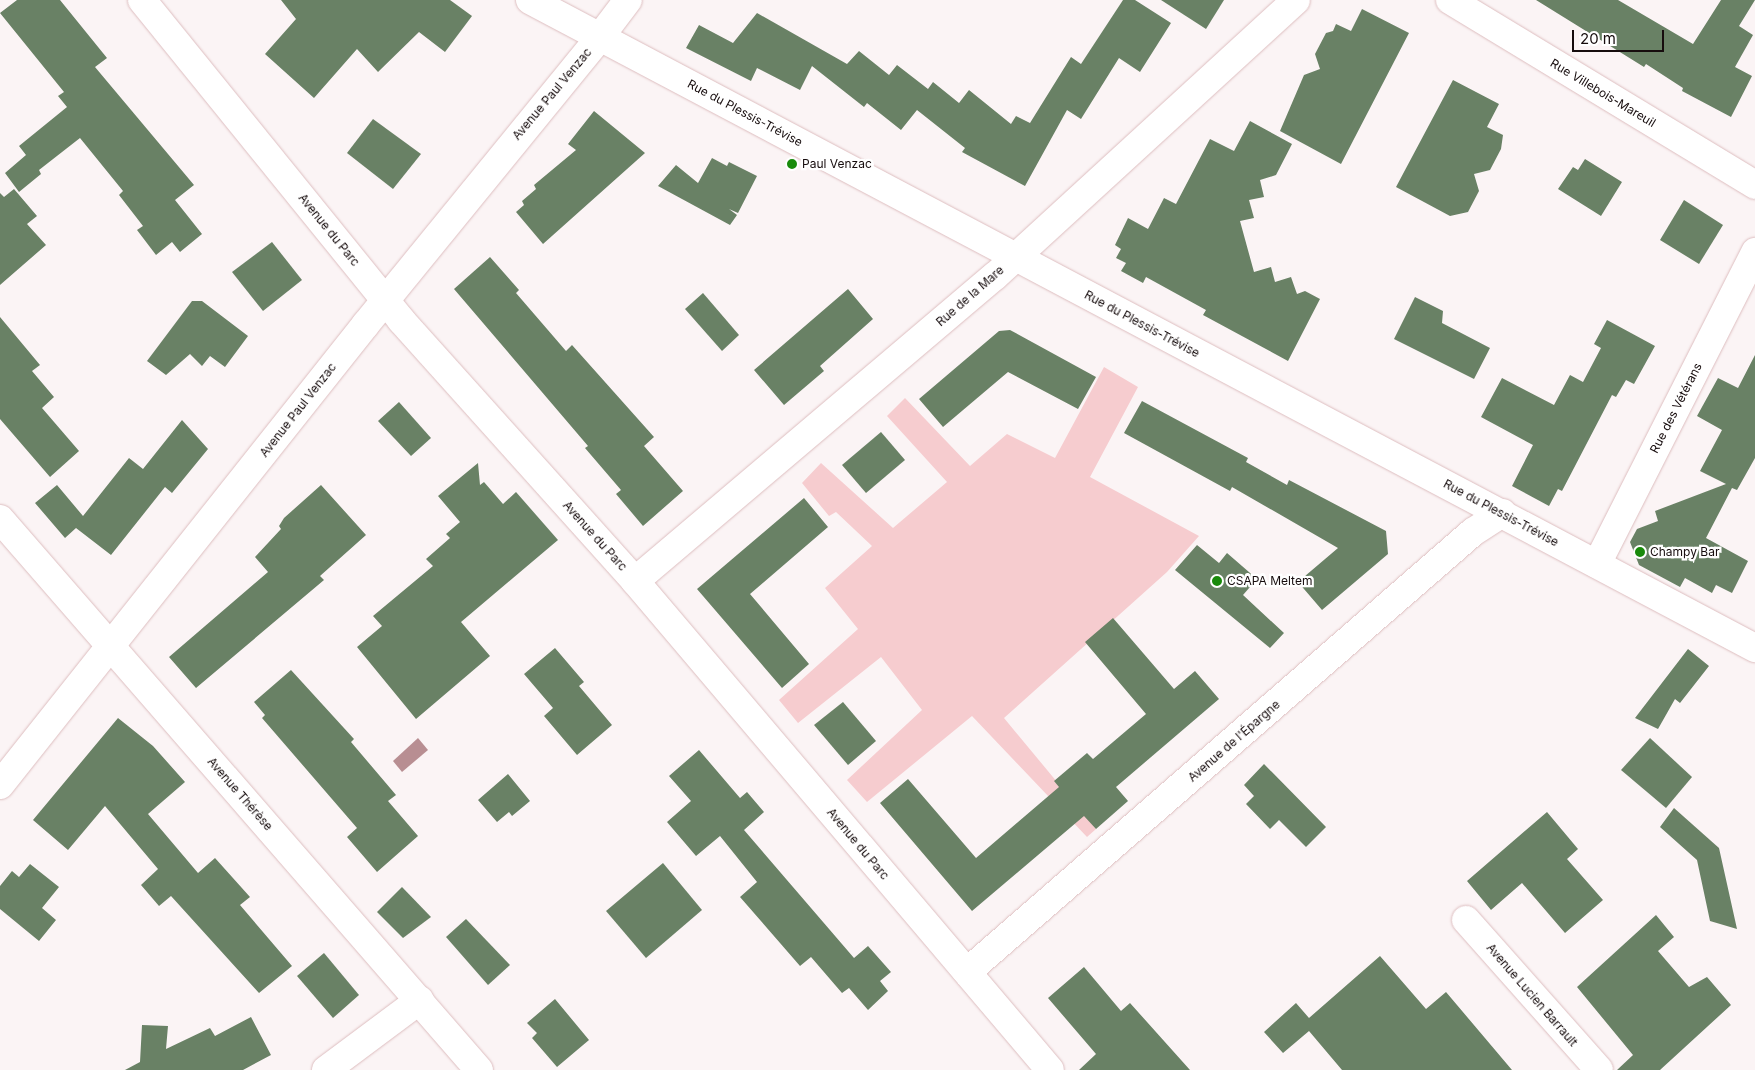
<!DOCTYPE html>
<html>
<head>
<meta charset="utf-8">
<style>
  body { margin:0 }
  #map { position:relative; width:1755px; height:1070px; overflow:hidden; background:#fbf4f5; font-family:Inter,sans-serif }
  div>[style] { position:absolute }
  .green>* { inset:0; background:#f6cccf }
  .water>* { inset:0; background:#b88e92 }
  .building>* { inset:0; background:#698165 }
  .roads { filter:drop-shadow(0 0 1px #ddbdbf) drop-shadow(0 0 1px #ddbdbf) }
  .street>* { height:28px; margin:-14px; padding:0 14px; transform-origin:14px; border-radius:14px; background:#fff }
  .secondary>* { height:28px; margin:-14px; padding:0 14px; transform-origin:14px; border-radius:14px; background:#fff }
  .dots>* { width:14px; height:14px; translate:-50% -50%; box-sizing:border-box; border:2px solid #fff; border-radius:50% }
  span { translate:-50% -50%; white-space:nowrap; text-align:center; line-height:1.15; -webkit-text-stroke:4.5px #fff; paint-order:stroke }
  .street-label { font-size:12px; color:#160c0d }
  .poi-label { font-size:12px; color:#160c0d }
  .left { translate:0 -50%; text-align:left }
  .scale { position:absolute; left:1572px; top:30px; width:92px; height:22px; box-sizing:border-box; border:2px solid #160c0d; border-top:0; padding-left:6px; font-size:15px; line-height:18px; white-space:nowrap; color:#160c0d; -webkit-text-stroke:4px #fff; paint-order:stroke }
</style>
</head>
<body>
<div id="map">
  <div class="green">
    <i style="clip-path:polygon(1104px 367px,1138px 387px,1090px 477px,1199px 536px,1167px 572px,1004px 718px,1096px 829px,1087px 837px,972px 716px,867px 802px,847px 780px,922px 710px,881px 657px,798px 723px,779px 700px,858px 629px,825px 588px,872px 546px,836px 512px,829px 516px,802px 483px,821px 463px,893px 528px,947px 482px,887px 416px,905px 398px,970px 466px,1007px 434px,1055px 458px)"></i>
  </div>
  <div class="water">
    <i style="clip-path:polygon(418px 738px,428px 750px,402px 772px,393px 761px)"></i>
  </div>
  <div class="building">
    <i style="clip-path:polygon(17px 0,60px 0,107px 58px,95px 67px,194px 185px,175px 200px,202px 234px,180px 252px,172px 242px,156px 255px,137px 230px,143px 226px,119px 195px,123px 191px,80px 138px,39px 170px,41px 174px,19px 192px,5px 173px,26px 155px,19px 146px,67px 107px,58px 96px,64px 92px,0 13px)"></i>
    <i style="clip-path:polygon(281px 0,450px 0,472px 16px,445px 52px,419px 32px,378px 72px,357px 49px,314px 98px,265px 54px,296px 19px)"></i>
    <i style="clip-path:polygon(1123px 0,1135px 0,1171px 23px,1140px 72px,1119px 58px,1081px 119px,1067px 110px,1025px 186px,962px 152px,965px 148px,917px 110px,901px 130px,867px 103px,864px 107px,812px 66px,800px 90px,757px 68px,751px 81px,686px 48px,699px 25px,733px 43px,757px 13px,847px 64px,859px 51px,889px 75px,897px 65px,928px 89px,933px 82px,959px 103px,969px 90px,1011px 124px,1016px 116px,1030px 123px,1071px 57px,1081px 64px)"></i>
    <i style="clip-path:polygon(1161px 0,1224px 0,1206px 29px)"></i>
    <i style="clip-path:polygon(1536px 0,1618px 0,1693px 44px,1721px 0,1755px 0,1739px 26px,1753px 35px,1735px 67px,1752px 76px,1731px 117px,1682px 91px,1683px 88px,1646px 64px,1644px 67px)"></i>
    <i style="clip-path:polygon(1362px 9px,1409px 33px,1341px 164px,1280px 131px,1304px 75px,1320px 69px,1315px 54px,1326px 33px,1333px 31px,1336px 24px,1351px 31px)"></i>
    <i style="clip-path:polygon(1453px 80px,1499px 104px,1487px 127px,1503px 135px,1501px 149px,1490px 170px,1474px 174px,1479px 191px,1468px 212px,1450px 216px,1396px 187px)"></i>
    <i style="clip-path:polygon(594px 111px,645px 153px,543px 244px,516px 212px,524px 205px,522px 201px,536px 189px,534px 185px,576px 150px,568px 144px)"></i>
    <i style="clip-path:polygon(373px 119px,421px 154px,393px 189px,347px 153px)"></i>
    <i style="clip-path:polygon(1250px 121px,1292px 144px,1276px 175px,1260px 180px,1264px 197px,1249px 200px,1254px 218px,1240px 221px,1254px 272px,1271px 267px,1275px 282px,1291px 277px,1297px 294px,1305px 291px,1320px 299px,1288px 361px,1203px 315px,1206px 310px,1146px 277px,1143px 283px,1121px 271px,1126px 263px,1116px 258px,1121px 249px,1115px 245px,1128px 218px,1148px 229px,1164px 198px,1176px 204px,1210px 139px,1234px 151px)"></i>
    <i style="clip-path:polygon(712px 158px,727px 166px,729px 162px,757px 176px,738px 213px,729px 209px,737px 215px,730px 225px,658px 186px,676px 165px,698px 183px)"></i>
    <i style="clip-path:polygon(1585px 159px,1622px 182px,1601px 216px,1558px 189px,1573px 167px,1578px 170px)"></i>
    <i style="clip-path:polygon(14px 189px,37px 216px,27px 224px,46px 245px,0 285px,0 193px,4px 197px)"></i>
    <i style="clip-path:polygon(1684px 200px,1723px 225px,1699px 264px,1660px 240px)"></i>
    <i style="clip-path:polygon(272px 242px,302px 280px,263px 311px,232px 272px)"></i>
    <i style="clip-path:polygon(490px 257px,519px 290px,516px 293px,566px 351px,572px 345px,654px 437px,644px 446px,683px 491px,643px 526px,616px 494px,621px 490px,585px 448px,588px 446px,454px 289px)"></i>
    <i style="clip-path:polygon(848px 289px,873px 319px,820px 366px,824px 371px,784px 405px,754px 370px)"></i>
    <i style="clip-path:polygon(703px 293px,739px 335px,722px 351px,685px 309px)"></i>
    <i style="clip-path:polygon(1415px 297px,1443px 311px,1442px 323px,1490px 348px,1474px 379px,1394px 339px)"></i>
    <i style="clip-path:polygon(192px 301px,202px 301px,248px 336px,225px 367px,210px 356px,202px 366px,190px 354px,166px 375px,147px 361px)"></i>
    <i style="clip-path:polygon(0 317px,40px 365px,32px 371px,54px 397px,42px 408px,79px 451px,50px 477px,0 419px)"></i>
    <i style="clip-path:polygon(1607px 320px,1655px 346px,1634px 384px,1626px 380px,1616px 397px,1612px 395px,1562px 491px,1558px 489px,1549px 506px,1512px 486px,1533px 445px,1481px 417px,1502px 378px,1554px 405px,1570px 375px,1583px 382px,1601px 348px,1594px 344px)"></i>
    <i style="clip-path:polygon(1010px 330px,1096px 377px,1078px 409px,1008px 372px,943px 427px,919px 399px,999px 331px)"></i>
    <i style="clip-path:polygon(1755px 355px,1755px 458px,1737px 490px,1732px 488px,1706px 538px,1748px 561px,1732px 593px,1716px 585px,1712px 593px,1685px 578px,1680px 587px,1639px 565px,1630px 542px,1637px 529px,1658px 521px,1655px 511px,1726px 484px,1700px 471px,1722px 430px,1697px 416px,1718px 378px,1738px 388px)"></i>
    <i style="clip-path:polygon(1142px 401px,1248px 458px,1246px 462px,1287px 485px,1289px 480px,1386px 531px,1388px 554px,1322px 610px,1298px 582px,1338px 548px,1232px 487px,1230px 491px,1124px 433px)"></i>
    <i style="clip-path:polygon(399px 402px,431px 438px,411px 456px,378px 421px)"></i>
    <i style="clip-path:polygon(182px 420px,208px 449px,172px 493px,165px 487px,111px 555px,76px 528px,65px 538px,35px 503px,57px 485px,83px 516px,129px 458px,143px 469px)"></i>
    <i style="clip-path:polygon(881px 432px,905px 460px,866px 493px,842px 465px)"></i>
    <i style="clip-path:polygon(478px 463px,480px 485px,484px 482px,503px 504px,516px 492px,558px 540px,461px 622px,490px 656px,416px 719px,357px 647px,382px 626px,373px 616px,433px 566px,426px 559px,450px 538px,446px 534px,460px 522px,438px 496px)"></i>
    <i style="clip-path:polygon(321px 485px,366px 535px,320px 576px,324px 580px,196px 688px,169px 657px,268px 572px,255px 557px,281px 529px,279px 526px,284px 518px)"></i>
    <i style="clip-path:polygon(804px 498px,828px 527px,750px 594px,809px 664px,782px 688px,697px 589px)"></i>
    <i style="clip-path:polygon(1197px 545px,1219px 563px,1227px 553px,1257px 579px,1243px 595px,1284px 633px,1270px 648px,1175px 570px)"></i>
    <i style="clip-path:polygon(1113px 618px,1174px 689px,1195px 671px,1219px 699px,1116px 787px,1128px 801px,1096px 829px,1084px 816px,972px 911px,880px 803px,908px 779px,976px 858px,1059px 787px,1054px 781px,1087px 753px,1093px 759px,1146px 714px,1085px 642px)"></i>
    <i style="clip-path:polygon(555px 648px,584px 682px,579px 686px,612px 725px,577px 755px,544px 716px,553px 708px,524px 674px)"></i>
    <i style="clip-path:polygon(1688px 649px,1709px 666px,1680px 703px,1675px 699px,1658px 729px,1635px 718px)"></i>
    <i style="clip-path:polygon(291px 670px,354px 739px,351px 742px,396px 795px,388px 801px,418px 836px,377px 872px,347px 837px,357px 828px,262px 718px,265px 715px,254px 702px)"></i>
    <i style="clip-path:polygon(843px 702px,876px 741px,848px 765px,814px 725px)"></i>
    <i style="clip-path:polygon(118px 718px,153px 746px,185px 782px,148px 814px,198px 873px,215px 858px,250px 897px,240px 905px,292px 966px,259px 993px,171px 896px,159px 906px,141px 885px,158px 869px,105px 806px,68px 850px,33px 820px)"></i>
    <i style="clip-path:polygon(1650px 738px,1692px 777px,1666px 808px,1621px 770px)"></i>
    <i style="clip-path:polygon(699px 750px,740px 798px,747px 792px,764px 812px,744px 830px,854px 958px,868px 946px,891px 972px,880px 981px,888px 991px,868px 1010px,849px 988px,842px 993px,811px 957px,800px 966px,740px 897px,757px 882px,720px 836px,696px 856px,667px 822px,691px 801px,669px 776px)"></i>
    <i style="clip-path:polygon(1264px 764px,1326px 827px,1306px 847px,1279px 820px,1270px 829px,1246px 804px,1254px 796px,1244px 785px)"></i>
    <i style="clip-path:polygon(508px 774px,530px 801px,512px 816px,509px 812px,497px 822px,478px 800px)"></i>
    <i style="clip-path:polygon(1674px 808px,1719px 848px,1737px 929px,1710px 921px,1697px 860px,1660px 827px)"></i>
    <i style="clip-path:polygon(1547px 812px,1578px 849px,1567px 859px,1603px 900px,1565px 933px,1522px 883px,1491px 910px,1467px 881px)"></i>
    <i style="clip-path:polygon(663px 863px,702px 910px,646px 958px,606px 911px)"></i>
    <i style="clip-path:polygon(30px 864px,59px 887px,42px 908px,56px 920px,39px 941px,0 909px,0 886px,12px 871px,19px 877px)"></i>
    <i style="clip-path:polygon(402px 887px,431px 917px,403px 938px,377px 912px)"></i>
    <i style="clip-path:polygon(1656px 915px,1674px 937px,1658px 951px,1689px 987px,1707px 977px,1731px 1005px,1660px 1070px,1617px 1070px,1633px 1055px,1577px 987px)"></i>
    <i style="clip-path:polygon(466px 919px,510px 965px,488px 985px,446px 937px)"></i>
    <i style="clip-path:polygon(324px 953px,359px 995px,333px 1018px,297px 976px)"></i>
    <i style="clip-path:polygon(1380px 956px,1426px 1009px,1446px 992px,1512px 1070px,1342px 1070px,1309px 1031px,1283px 1053px,1264px 1032px,1296px 1003px,1309px 1018px)"></i>
    <i style="clip-path:polygon(1084px 967px,1121px 1011px,1130px 1003px,1190px 1070px,1079px 1070px,1096px 1054px,1048px 998px)"></i>
    <i style="clip-path:polygon(555px 999px,589px 1040px,557px 1067px,532px 1038px,537px 1033px,527px 1023px)"></i>
    <i style="clip-path:polygon(251px 1017px,271px 1055px,243px 1070px,125px 1070px,140px 1062px,142px 1025px,168px 1026px,166px 1049px,210px 1028px,215px 1036px)"></i>
  </div>
  <div class="roads">
    <div class="street">
      <i style="left:142px;top:0;width:412px;rotate:51deg"></i>
      <i style="left:401px;top:320px;width:351px;rotate:48.1deg"></i>
      <i style="left:635px;top:581px;width:641px;rotate:49.68deg"></i>
      <i style="left:1450px;top:0;width:357px;rotate:31.2deg"></i>
      <i style="left:600px;top:37px;width:46px;rotate:-52.9deg"></i>
      <i style="left:0;top:519px;width:730px;rotate:49deg"></i>
      <i style="left:635px;top:581px;width:472px;rotate:-40.3deg"></i>
      <i style="left:995px;top:276px;width:408px;rotate:-42.5deg"></i>
      <i style="left:1466px;top:920px;width:200px;rotate:48.4deg"></i>
      <i style="left:967px;top:972px;width:671px;rotate:-41.01deg"></i>
      <i style="left:1473px;top:532px;width:35px;rotate:-33deg"></i>
      <i style="left:326px;top:1070px;width:117px;rotate:-36.7deg"></i>
    </div>
    <div class="secondary">
      <i style="left:530px;top:0;width:1386px;rotate:27.88deg"></i>
      <i style="left:1597px;top:564px;width:350px;rotate:-63.1deg"></i>
      <i style="left:0;top:785px;width:589px;rotate:-51.55deg"></i>
      <i style="left:366px;top:324px;width:370px;rotate:-50.8deg"></i>
    </div>
  </div>
  <div class="dots">
    <i style="left:792px;top:164px;background:#198a0b"></i>
    <i style="left:1640px;top:552px;background:#198a0b"></i>
    <i style="left:1217px;top:581px;background:#198a0b"></i>
  </div>
  <div class="street-label">
    <span style="left:1603px;top:93px;rotate:31deg">Rue Villebois-Mareuil</span>
    <span style="left:552px;top:94px;rotate:-50deg">Avenue Paul Venzac</span>
    <span style="left:745px;top:113px;rotate:28deg">Rue du Plessis-Trévise</span>
    <span style="left:329px;top:230px;rotate:51deg">Avenue du Parc</span>
    <span style="left:970px;top:296px;rotate:-41deg">Rue de la Mare</span>
    <span style="left:1142px;top:324px;rotate:28deg">Rue du Plessis-Trévise</span>
    <span style="left:1676px;top:408px;rotate:-63deg">Rue des Vétérans</span>
    <span style="left:298px;top:410px;rotate:-52deg">Avenue Paul Venzac</span>
    <span style="left:1501px;top:513px;rotate:28deg">Rue du Plessis-Trévise</span>
    <span style="left:595px;top:536px;rotate:48deg">Avenue du Parc</span>
    <span style="left:1234px;top:741px;rotate:-41deg">Avenue de l'Épargne</span>
    <span style="left:240px;top:794px;rotate:49deg">Avenue Thérèse</span>
    <span style="left:858px;top:844px;rotate:50deg">Avenue du Parc</span>
    <span style="left:1532px;top:995px;rotate:49deg">Avenue Lucien Barrault</span>
  </div>
  <div class="poi-label">
    <span class="left" style="left:802px;top:164px">Paul Venzac</span>
    <span class="left" style="left:1650px;top:552px">Champy Bar</span>
    <span class="left" style="left:1227px;top:581px">CSAPA Meltem</span>
  </div>
  <div class="scale">20 m</div>
</div>
</body>
</html>
